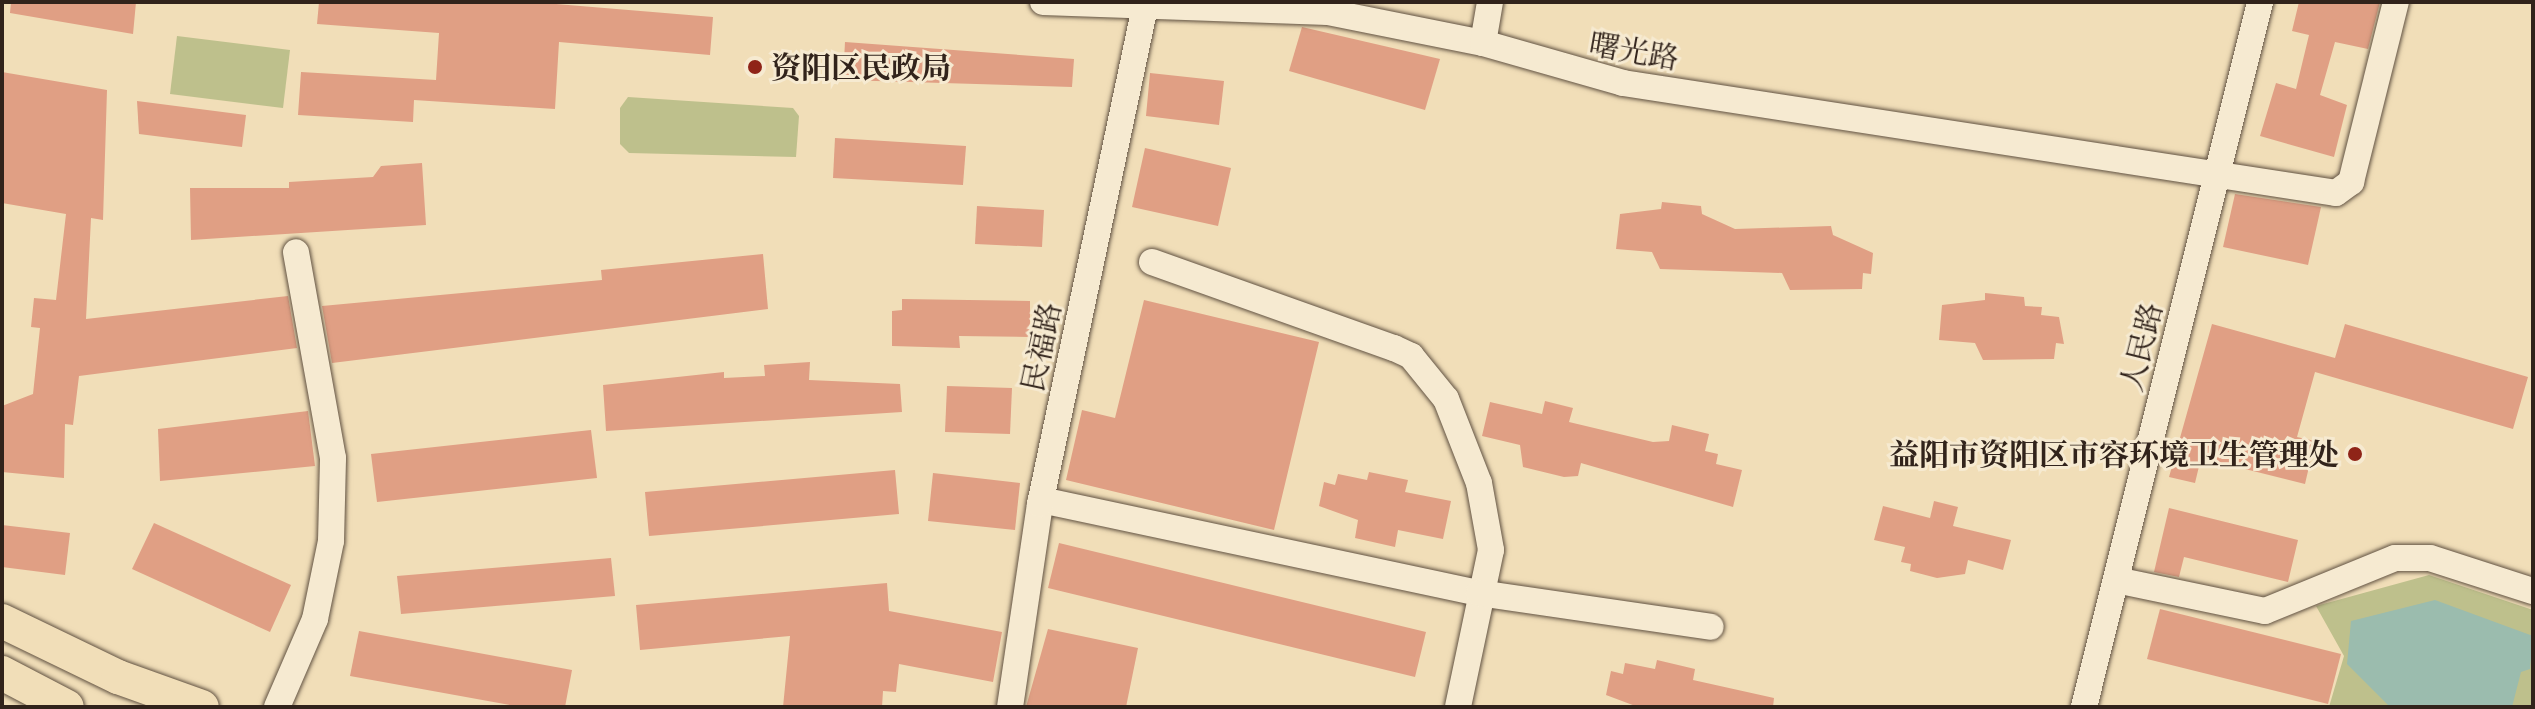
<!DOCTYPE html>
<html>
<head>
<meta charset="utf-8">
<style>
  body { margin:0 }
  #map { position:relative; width:2535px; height:709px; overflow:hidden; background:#f1deb8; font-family:"Gentium Book Plus","Noto Serif SC",serif }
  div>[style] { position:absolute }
  .green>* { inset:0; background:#bec08c }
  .water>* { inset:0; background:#9bbcae }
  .building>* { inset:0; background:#e09f84 }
  .roads { filter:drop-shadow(0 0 2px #615242) drop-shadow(0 0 2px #615242) }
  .minor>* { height:26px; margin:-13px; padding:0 13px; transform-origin:13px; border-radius:13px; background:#f6ead1 }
  .major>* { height:34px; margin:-17px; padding:0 17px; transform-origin:17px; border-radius:17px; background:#f1deb8 }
  .dots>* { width:22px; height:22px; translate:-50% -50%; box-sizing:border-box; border:4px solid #f6ead1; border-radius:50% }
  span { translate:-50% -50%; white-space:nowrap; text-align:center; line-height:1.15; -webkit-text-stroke:6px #f6ead1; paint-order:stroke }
  .street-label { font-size:30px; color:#31231b }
  .poi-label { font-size:30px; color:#31231b; font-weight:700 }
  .left { translate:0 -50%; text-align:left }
  .right { translate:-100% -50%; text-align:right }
  .frame { position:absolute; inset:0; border:4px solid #31231b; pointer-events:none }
</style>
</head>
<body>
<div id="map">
  <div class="green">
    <i style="clip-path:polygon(177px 36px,290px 50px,283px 108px,170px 94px)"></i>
    <i style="clip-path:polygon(628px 97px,793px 108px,799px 116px,796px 157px,629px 153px,620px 144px,620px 108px)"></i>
    <i style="clip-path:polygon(2429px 575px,2533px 610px,2533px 707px,2329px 707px,2344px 656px,2316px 606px)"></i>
  </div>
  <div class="water">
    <i style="clip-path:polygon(2435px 600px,2533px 636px,2530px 669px,2521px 672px,2512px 707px,2390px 707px,2347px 664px,2351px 621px)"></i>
  </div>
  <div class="building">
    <i style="clip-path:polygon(11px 2px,136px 2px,133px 34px,10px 13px)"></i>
    <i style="clip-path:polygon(319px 2px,532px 2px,713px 17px,710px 55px,559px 42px,555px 109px,414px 100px,413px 122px,298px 115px,301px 72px,436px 80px,439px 33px,317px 24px)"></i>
    <i style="clip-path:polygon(2299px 2px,2380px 2px,2368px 49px,2335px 42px,2320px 95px,2347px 105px,2334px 157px,2260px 136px,2276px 83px,2296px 89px,2309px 35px,2292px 31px)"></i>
    <i style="clip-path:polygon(1302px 27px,1440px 59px,1425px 110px,1289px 71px)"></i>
    <i style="clip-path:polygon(845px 42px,1074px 59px,1072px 87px,843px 80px)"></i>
    <i style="clip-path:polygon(2px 72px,107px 90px,103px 220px,91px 218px,86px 319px,288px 296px,297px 348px,79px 376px,73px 425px,65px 424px,64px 478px,2px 472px,2px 406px,33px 394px,40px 328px,31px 327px,34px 298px,56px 300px,66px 214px,2px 203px)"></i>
    <i style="clip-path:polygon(1150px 73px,1224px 81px,1219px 125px,1146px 116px)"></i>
    <i style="clip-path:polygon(137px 101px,246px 115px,242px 147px,139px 134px)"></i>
    <i style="clip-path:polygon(835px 138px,966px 146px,963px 185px,833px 178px)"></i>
    <i style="clip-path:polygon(1145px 148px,1231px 168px,1218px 226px,1132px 207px)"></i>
    <i style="clip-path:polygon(422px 163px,426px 225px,191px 240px,190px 188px,289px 188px,289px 182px,373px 177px,381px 166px)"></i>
    <i style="clip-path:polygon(2235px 194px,2321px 207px,2308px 265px,2223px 247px)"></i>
    <i style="clip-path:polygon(1662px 202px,1701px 206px,1702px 214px,1735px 229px,1831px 226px,1833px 235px,1873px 253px,1871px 274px,1863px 273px,1862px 289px,1790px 290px,1782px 273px,1660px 269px,1652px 252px,1616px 249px,1620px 214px,1661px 209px)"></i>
    <i style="clip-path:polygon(977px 206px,1044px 210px,1042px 247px,975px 244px)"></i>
    <i style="clip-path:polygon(763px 254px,768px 309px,332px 363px,322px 306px,602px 280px,601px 270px)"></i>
    <i style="clip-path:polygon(1985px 293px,2024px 297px,2025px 306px,2042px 307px,2041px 315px,2059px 317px,2064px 344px,2056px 343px,2054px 359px,1983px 360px,1975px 343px,1939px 340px,1942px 305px,1985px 300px)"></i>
    <i style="clip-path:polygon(902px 299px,1030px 301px,1030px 337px,959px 336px,960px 348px,892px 346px,892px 311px,902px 310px)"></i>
    <i style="clip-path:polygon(1144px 300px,1319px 342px,1274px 530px,1066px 480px,1082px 410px,1115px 418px)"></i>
    <i style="clip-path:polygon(2212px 324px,2335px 358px,2345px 324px,2528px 377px,2513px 429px,2315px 372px,2297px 437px,2315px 441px,2305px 484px,2201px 458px,2195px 483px,2169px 477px)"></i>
    <i style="clip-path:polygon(810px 362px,809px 380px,900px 384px,902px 412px,606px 431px,603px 385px,724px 372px,724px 378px,765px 376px,764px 365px)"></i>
    <i style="clip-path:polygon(947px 386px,1012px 388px,1010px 434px,945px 432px)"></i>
    <i style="clip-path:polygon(1545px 401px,1573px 408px,1569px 422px,1653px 442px,1669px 441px,1672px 425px,1709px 434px,1705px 451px,1718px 454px,1716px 464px,1742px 470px,1733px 507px,1581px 463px,1578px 476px,1564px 477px,1523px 467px,1520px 445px,1482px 436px,1490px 402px,1542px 414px)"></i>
    <i style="clip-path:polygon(308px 411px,315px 466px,160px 481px,158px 429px)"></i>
    <i style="clip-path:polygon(591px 430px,597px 478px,377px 502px,371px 454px)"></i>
    <i style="clip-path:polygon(895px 470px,899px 514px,649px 536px,645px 492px)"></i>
    <i style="clip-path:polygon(1369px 472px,1408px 480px,1405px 492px,1451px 501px,1443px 539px,1398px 530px,1395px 547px,1355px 538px,1358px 520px,1319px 506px,1324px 482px,1335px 485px,1338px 474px,1367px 480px)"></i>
    <i style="clip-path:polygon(933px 473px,1020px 483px,1015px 530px,928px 521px)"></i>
    <i style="clip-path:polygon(1934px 501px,1958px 507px,1953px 526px,2011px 540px,2003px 570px,1968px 560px,1965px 574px,1937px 578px,1910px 571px,1911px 564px,1901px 562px,1905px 547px,1874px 540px,1883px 506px,1930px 518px)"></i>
    <i style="clip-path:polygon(2169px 508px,2298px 540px,2288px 582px,2184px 557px,2179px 577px,2154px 572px)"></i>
    <i style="clip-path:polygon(154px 523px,291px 585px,270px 632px,132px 569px)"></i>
    <i style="clip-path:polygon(2px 525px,70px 533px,65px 575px,2px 567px)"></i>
    <i style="clip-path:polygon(1059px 543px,1426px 632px,1415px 677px,1048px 588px)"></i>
    <i style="clip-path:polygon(611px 558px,615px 596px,401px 614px,397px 576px)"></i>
    <i style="clip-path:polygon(887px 583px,889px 611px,1002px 632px,993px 682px,899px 664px,896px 692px,883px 691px,882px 707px,783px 707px,790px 636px,640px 650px,636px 605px)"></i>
    <i style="clip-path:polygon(2160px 609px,2341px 654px,2328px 704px,2147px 659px)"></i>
    <i style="clip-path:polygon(1048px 629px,1138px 648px,1126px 707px,1026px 707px)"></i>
    <i style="clip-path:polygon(359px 631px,572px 670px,565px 707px,521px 707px,350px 676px)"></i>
    <i style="clip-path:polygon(1657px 660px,1695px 669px,1693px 680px,1774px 698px,1773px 707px,1638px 707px,1606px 695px,1611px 671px,1623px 674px,1625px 663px,1655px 669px)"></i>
  </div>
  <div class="roads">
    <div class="minor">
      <i style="left:1043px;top:2px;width:285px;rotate:2deg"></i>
      <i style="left:1328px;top:12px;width:158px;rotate:11.3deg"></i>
      <i style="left:1483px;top:43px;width:146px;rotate:15.9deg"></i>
      <i style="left:1623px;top:83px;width:721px;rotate:8.77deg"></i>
      <i style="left:2336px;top:193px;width:19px;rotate:-36deg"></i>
      <i style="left:2351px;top:182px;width:186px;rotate:-76deg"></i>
      <i style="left:1483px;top:43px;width:42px;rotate:-80.3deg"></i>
      <i style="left:1152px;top:262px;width:257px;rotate:19.6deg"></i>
      <i style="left:1394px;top:348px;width:19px;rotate:25deg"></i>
      <i style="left:1411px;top:356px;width:55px;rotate:50.9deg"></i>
      <i style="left:1446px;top:399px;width:90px;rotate:68.6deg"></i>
      <i style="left:1479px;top:483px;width:68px;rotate:79.8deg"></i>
      <i style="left:1491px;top:550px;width:160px;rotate:101.9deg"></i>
      <i style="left:1041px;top:500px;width:448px;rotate:12deg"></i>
      <i style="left:1479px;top:593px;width:234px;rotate:8.3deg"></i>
      <i style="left:2116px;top:580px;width:152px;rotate:11.8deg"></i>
      <i style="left:2265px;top:611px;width:140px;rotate:-22.2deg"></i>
      <i style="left:2395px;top:558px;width:35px"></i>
      <i style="left:2430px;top:558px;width:108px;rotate:17.8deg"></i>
      <i style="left:277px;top:707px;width:96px;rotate:-66.6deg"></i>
      <i style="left:315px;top:619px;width:80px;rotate:-78.4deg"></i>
      <i style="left:331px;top:541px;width:83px;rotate:-88.6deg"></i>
      <i style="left:333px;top:458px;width:209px;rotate:-100.2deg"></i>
      <i style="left:1010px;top:707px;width:205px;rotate:-81.6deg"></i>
      <i style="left:1040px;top:504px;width:513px;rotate:-78.08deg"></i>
      <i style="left:2084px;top:707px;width:727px;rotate:-75.98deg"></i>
    </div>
    <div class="major">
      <i style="left:2px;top:621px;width:129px;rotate:25.8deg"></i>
      <i style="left:118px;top:677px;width:89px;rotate:19.7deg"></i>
      <i style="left:2px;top:673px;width:73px;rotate:27.6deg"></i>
    </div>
  </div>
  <div class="dots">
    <i style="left:755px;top:67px;background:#8f2418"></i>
    <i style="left:2355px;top:454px;background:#8f2418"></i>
  </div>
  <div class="street-label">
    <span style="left:1634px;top:51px;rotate:10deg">曙光路</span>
    <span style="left:1041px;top:347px;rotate:-78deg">民福路</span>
    <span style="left:2141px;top:347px;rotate:-76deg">人民路</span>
  </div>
  <div class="poi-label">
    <span class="left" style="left:771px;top:67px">资阳区民政局</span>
    <span class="right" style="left:2339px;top:454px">益阳市资阳区市容环境卫生管理处</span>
  </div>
  <div class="frame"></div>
</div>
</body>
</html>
